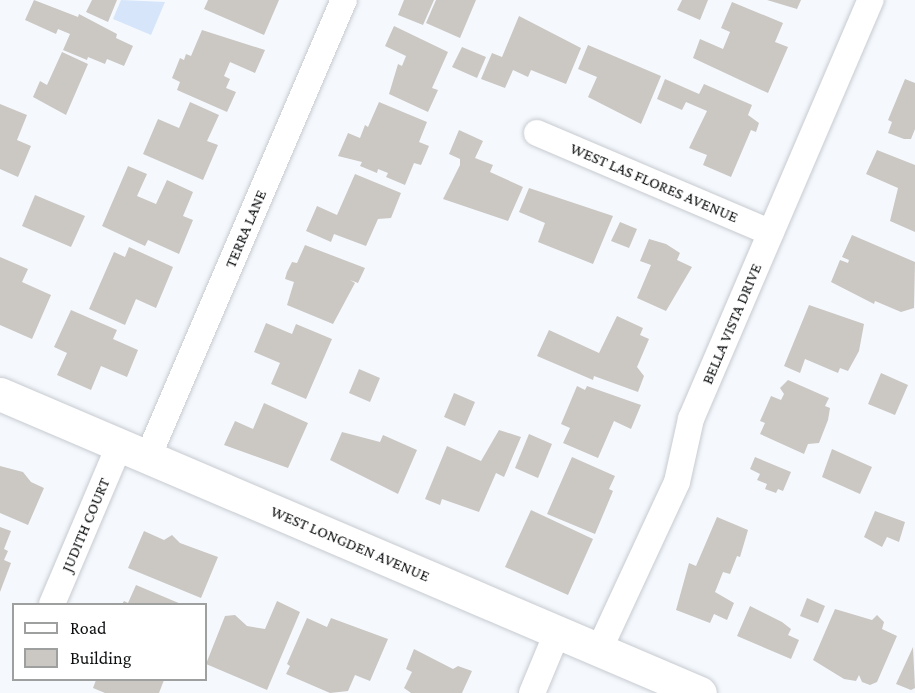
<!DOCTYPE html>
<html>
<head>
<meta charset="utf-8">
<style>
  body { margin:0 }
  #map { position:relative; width:915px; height:693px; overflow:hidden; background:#f5f9fe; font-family:"Crimson Pro",serif }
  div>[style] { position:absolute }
  .green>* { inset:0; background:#d6e5f9 }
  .building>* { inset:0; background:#cbc7c2 }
  .roads { filter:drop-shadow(0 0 2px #c7cbd0) drop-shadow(0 0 2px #c7cbd0) }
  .street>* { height:26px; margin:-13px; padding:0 13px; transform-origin:13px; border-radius:13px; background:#fff }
  .secondary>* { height:33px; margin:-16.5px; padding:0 16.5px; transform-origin:16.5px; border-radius:16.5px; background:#fff }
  span { translate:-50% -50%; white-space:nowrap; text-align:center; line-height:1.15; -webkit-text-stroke:4.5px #fff; paint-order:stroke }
  .street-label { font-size:16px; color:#0d0f10 }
  .legend { position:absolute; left:12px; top:603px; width:195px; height:78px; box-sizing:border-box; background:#fff; border:2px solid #9e9f9f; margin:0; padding:8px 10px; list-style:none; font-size:18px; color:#0d0f10 }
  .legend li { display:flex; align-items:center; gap:12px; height:30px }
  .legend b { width:30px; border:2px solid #9e9f9f }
</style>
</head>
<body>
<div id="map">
  <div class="green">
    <i style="clip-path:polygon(121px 0,165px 2px,151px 35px,113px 19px)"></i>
  </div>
  <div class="building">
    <i style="clip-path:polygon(34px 0,78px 17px,79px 14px,117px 34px,116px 38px,133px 46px,124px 66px,107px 59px,105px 64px,88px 57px,87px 60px,63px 50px,70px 34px,58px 29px,56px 34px,25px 20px)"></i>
    <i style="clip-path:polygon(92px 0,117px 0,108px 22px,86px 12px)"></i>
    <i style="clip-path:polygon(208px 0,279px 0,264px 35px,204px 9px)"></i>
    <i style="clip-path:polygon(404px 0,434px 0,423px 25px,398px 15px)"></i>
    <i style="clip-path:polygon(436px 0,476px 0,460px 38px,426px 23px)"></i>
    <i style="clip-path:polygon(682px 0,708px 0,700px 20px,677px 10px)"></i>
    <i style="clip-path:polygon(767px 0,801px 0,797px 9px)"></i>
    <i style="clip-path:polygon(732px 2px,783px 23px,775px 42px,788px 47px,768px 93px,693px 58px,700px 39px,723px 49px,730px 32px,721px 28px)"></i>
    <i style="clip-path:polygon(519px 16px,581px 48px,566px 84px,531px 70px,528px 77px,513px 70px,505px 88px,481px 79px,492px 53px,502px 57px)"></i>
    <i style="clip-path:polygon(394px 26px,448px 52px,432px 88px,438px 90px,428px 112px,389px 94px,398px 64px,402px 66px,406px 56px,385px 46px)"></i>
    <i style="clip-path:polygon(202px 30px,265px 50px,255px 73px,230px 62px,224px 76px,230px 79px,226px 88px,236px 92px,227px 112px,177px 90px,180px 82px,172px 78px,180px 58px,184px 60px,186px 54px,191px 56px)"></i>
    <i style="clip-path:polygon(588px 45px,661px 76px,641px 124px,588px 97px,597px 77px,578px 69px)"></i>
    <i style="clip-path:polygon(462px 47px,486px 57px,477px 78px,452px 67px)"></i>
    <i style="clip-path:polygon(62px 52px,88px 64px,66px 115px,33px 97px,40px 81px,47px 85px)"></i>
    <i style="clip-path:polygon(665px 79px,699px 94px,704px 84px,752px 105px,748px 115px,759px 123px,756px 132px,751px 130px,731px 177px,703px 165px,707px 155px,689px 148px,707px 111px,686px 102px,682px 110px,657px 99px)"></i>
    <i style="clip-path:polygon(905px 79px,915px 83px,915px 129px,911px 139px,904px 139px,888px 133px,892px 122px,888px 120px)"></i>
    <i style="clip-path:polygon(190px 102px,219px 115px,207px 141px,218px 145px,203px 180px,143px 154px,158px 119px,179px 128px)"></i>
    <i style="clip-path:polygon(379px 102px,427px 122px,419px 142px,429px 146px,421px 165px,414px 163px,405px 185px,386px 177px,388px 173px,378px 169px,377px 173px,360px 166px,362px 162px,338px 156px,348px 133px,360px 138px,365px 125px,368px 127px)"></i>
    <i style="clip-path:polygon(0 104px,27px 115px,17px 140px,31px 146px,18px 177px,0 169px)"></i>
    <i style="clip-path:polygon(459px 130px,483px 141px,475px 158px,493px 165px,490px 172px,523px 187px,508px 221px,443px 199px,460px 165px,460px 159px,449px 154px)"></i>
    <i style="clip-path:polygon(877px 150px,915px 165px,915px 232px,890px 221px,898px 188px,866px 174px)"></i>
    <i style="clip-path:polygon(128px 166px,147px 174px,137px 196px,156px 204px,167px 180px,193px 192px,183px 216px,193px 220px,179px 254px,148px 240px,145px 246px,102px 226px)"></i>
    <i style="clip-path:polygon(355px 174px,401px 193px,391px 218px,378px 219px,366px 246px,334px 234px,331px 242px,306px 231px,317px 206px,337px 215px)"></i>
    <i style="clip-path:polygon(529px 188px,613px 216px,593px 264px,538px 242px,545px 223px,519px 212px)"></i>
    <i style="clip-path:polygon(35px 195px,85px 216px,71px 247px,22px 226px)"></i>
    <i style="clip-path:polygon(620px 222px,637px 229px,629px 248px,611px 241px)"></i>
    <i style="clip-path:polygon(852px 235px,915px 262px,914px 308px,901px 312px,875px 301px,874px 304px,831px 282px,840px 260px,848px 263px,849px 260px,842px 257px)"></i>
    <i style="clip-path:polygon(649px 239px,666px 244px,680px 253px,677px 260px,692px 267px,666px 311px,637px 298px,651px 265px,640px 261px)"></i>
    <i style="clip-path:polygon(305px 245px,365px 268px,358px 283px,350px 280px,355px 283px,333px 324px,287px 305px,294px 282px,285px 279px,287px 272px,292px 262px,297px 263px)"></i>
    <i style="clip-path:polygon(129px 247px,173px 267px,156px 308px,136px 299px,125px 325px,89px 309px,114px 252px,125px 257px)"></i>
    <i style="clip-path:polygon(0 257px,28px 269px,22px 282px,51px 295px,32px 339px,0 325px)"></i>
    <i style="clip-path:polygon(809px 305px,864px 324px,859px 351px,848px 371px,840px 368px,838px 373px,805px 359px,800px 373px,784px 366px)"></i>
    <i style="clip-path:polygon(71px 310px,117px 330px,113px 339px,138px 350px,127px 377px,101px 366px,91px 390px,57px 375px,67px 353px,54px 347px)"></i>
    <i style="clip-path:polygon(617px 316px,643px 328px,640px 335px,649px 339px,637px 367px,644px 376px,638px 392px,594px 376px,593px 380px,537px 356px,549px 330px,599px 353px)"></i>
    <i style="clip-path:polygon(266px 323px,292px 334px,296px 324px,332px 339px,306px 399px,271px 384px,280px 363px,254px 352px)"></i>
    <i style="clip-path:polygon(359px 369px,380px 378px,370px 402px,349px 393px)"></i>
    <i style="clip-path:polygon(881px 373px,908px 385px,895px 415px,868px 404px)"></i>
    <i style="clip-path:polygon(788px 380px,829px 398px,825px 406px,830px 408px,828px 420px,819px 443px,808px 444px,804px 454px,760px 434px,765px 423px,760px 421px,771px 396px,781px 400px,784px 394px,780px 388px)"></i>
    <i style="clip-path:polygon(577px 386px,585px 390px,587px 386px,641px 405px,631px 429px,614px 421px,598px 458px,563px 443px,570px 428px,561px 424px)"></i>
    <i style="clip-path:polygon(454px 393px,475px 402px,465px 426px,444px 417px)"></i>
    <i style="clip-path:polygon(264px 403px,308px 423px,288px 468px,224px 445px,235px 421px,253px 429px)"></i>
    <i style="clip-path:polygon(499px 430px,521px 437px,504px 477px,496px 473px,479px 512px,442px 499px,440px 505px,425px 499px,447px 446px,481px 461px)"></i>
    <i style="clip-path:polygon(342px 432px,380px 442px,383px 435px,417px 450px,398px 494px,330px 460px)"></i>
    <i style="clip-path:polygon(529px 434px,552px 444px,538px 478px,515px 468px)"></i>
    <i style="clip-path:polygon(832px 449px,872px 467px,860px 494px,822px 477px)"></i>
    <i style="clip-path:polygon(572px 457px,615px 476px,609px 489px,613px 491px,595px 534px,547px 514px)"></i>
    <i style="clip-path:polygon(755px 457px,791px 472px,783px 491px,778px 489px,776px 493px,765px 489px,767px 484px,757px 480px,760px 474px,750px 469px)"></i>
    <i style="clip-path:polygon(0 466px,23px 472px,31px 482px,44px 488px,28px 525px,0 513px)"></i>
    <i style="clip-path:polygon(531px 510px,593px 539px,568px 595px,505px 567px)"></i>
    <i style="clip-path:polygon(875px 511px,905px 522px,899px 542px,887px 537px,882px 547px,864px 537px)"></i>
    <i style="clip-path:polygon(717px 517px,748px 530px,740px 557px,737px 556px,730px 574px,723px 572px,715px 592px,734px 603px,727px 620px,714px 614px,710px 623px,676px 610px,689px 563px,696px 566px)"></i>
    <i style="clip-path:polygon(0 527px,11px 531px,4px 549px,8px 551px,4px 560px,11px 563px,0 592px)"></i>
    <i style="clip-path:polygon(144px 531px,164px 540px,172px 535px,180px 543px,218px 557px,201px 598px,128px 568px)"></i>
    <i style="clip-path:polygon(136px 585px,181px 604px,122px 604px,124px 601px,128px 603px)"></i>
    <i style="clip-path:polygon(807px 598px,825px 606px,818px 623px,800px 616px)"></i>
    <i style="clip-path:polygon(277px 601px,300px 612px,267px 690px,206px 664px,225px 616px,235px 615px,247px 626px,265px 629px)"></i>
    <i style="clip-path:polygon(750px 606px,782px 622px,791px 629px,788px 635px,799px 640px,791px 659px,737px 636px)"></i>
    <i style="clip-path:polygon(835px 609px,872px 620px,877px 615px,884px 622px,882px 629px,897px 636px,877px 682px,870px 685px,862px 682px,859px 675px,856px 681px,844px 679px,813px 660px)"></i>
    <i style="clip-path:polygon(307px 618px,327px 627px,331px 618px,388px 639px,370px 681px,355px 675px,348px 691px,330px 693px,286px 674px,290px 666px,287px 664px)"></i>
    <i style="clip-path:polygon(913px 647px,915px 688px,911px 690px,896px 684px)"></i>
    <i style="clip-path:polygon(414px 649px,453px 669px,458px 666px,472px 671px,462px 693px,411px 693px,404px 688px,412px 672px,406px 669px)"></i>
    <i style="clip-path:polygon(96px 680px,164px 680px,159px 693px,105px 693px,93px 688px)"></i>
  </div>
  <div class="roads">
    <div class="street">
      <i style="left:537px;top:133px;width:254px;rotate:23.1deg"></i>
      <i style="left:148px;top:457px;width:497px;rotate:-66.8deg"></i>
      <i style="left:52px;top:604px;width:172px;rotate:-67deg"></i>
      <i style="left:599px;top:650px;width:185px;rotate:-65.1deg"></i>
      <i style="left:677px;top:482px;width:65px;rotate:-77.5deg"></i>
      <i style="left:691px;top:419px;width:456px;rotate:-66.8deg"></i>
      <i style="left:532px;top:693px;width:65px;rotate:-67.4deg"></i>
    </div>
    <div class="secondary">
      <i style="left:0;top:394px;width:761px;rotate:23.13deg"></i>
    </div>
  </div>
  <div class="street-label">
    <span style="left:654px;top:183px;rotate:23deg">WEST LAS FLORES AVENUE</span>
    <span style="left:246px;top:229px;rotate:-67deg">TERRA LANE</span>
    <span style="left:732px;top:324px;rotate:-67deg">BELLA VISTA DRIVE</span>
    <span style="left:86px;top:525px;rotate:-67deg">JUDITH COURT</span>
    <span style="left:350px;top:544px;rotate:23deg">WEST LONGDEN AVENUE</span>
  </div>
  <ul class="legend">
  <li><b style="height:8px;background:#fff"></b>Road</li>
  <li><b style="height:16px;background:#cbc7c2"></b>Building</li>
  </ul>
</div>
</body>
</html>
